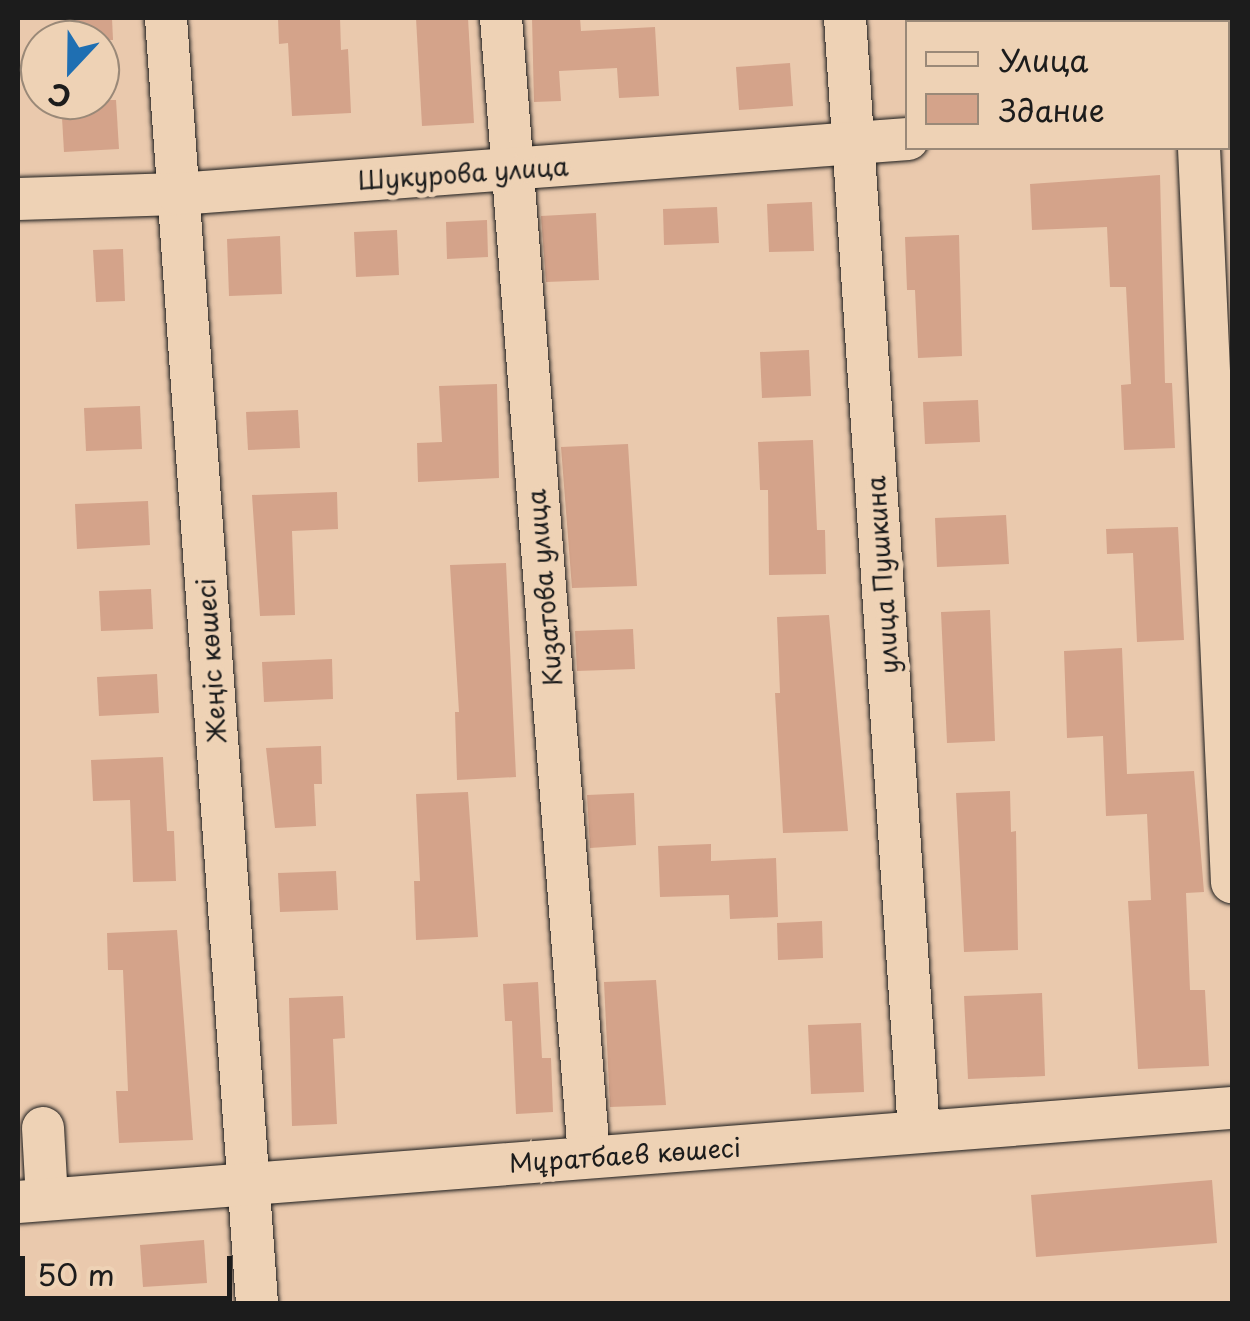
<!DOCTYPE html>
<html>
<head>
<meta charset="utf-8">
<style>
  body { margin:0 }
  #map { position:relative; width:1250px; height:1321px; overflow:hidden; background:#eac9ad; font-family:"Playpen Sans",sans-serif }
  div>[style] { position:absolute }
  .building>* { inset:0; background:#d4a38a }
  .roads { filter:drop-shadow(0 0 2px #1c1c1c) drop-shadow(0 0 2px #1c1c1c) }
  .minor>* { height:42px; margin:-21px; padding:0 21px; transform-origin:21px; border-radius:21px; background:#eed2b5 }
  span { translate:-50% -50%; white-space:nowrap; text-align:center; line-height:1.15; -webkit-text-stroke:10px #eed2b5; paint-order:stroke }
  .street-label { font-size:25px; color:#1c1c1c }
  .frame { position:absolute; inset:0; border:20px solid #1c1c1c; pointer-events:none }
  .legend { position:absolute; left:905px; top:20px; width:325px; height:130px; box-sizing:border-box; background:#eed2b5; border:2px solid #9a8978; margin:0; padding:12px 18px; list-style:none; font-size:30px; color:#1c1c1c }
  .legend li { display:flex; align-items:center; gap:20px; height:50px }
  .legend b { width:50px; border:2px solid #9a8978 }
  .north { position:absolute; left:20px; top:20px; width:100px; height:100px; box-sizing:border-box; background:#eed2b5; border:2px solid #9a8978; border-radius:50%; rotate:202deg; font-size:28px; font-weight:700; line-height:40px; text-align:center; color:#1c1c1c }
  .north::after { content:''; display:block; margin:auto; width:35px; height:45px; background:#1f6fb2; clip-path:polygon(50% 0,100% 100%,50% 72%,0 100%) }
  .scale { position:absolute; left:20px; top:1256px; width:212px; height:45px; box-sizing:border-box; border:5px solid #1c1c1c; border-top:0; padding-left:12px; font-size:30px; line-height:35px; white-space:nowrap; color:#1c1c1c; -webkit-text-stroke:8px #eed2b5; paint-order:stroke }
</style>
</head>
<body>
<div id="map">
  <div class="building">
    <i style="clip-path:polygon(68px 18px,112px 18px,113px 40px,69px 40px)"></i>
    <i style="clip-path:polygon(278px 18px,340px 18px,341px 50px,348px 49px,351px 113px,292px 116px,288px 43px,279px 44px)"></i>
    <i style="clip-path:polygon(416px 18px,468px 18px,474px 123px,422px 126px)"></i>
    <i style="clip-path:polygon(532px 18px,580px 18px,581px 31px,655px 27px,659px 96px,619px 98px,617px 68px,559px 71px,561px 101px,534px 102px)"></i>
    <i style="clip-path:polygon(790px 63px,793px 106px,739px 110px,736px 67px)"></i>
    <i style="clip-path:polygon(61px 100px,116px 100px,119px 149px,64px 152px)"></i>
    <i style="clip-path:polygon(1160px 175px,1165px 383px,1172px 383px,1175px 448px,1124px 450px,1121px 385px,1131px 384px,1126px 287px,1110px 287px,1107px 227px,1032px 230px,1030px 184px)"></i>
    <i style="clip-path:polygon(812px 202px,814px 251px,769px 252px,767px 204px)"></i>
    <i style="clip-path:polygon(717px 207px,719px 243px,664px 245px,663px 209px)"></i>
    <i style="clip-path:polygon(596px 213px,599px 280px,546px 282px,541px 216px)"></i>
    <i style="clip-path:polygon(487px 220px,488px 257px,447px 259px,446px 222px)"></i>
    <i style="clip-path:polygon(397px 230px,399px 275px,356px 277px,354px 232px)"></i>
    <i style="clip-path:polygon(959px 235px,962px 356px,918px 358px,915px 290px,907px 290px,905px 237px)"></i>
    <i style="clip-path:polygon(280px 236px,282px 294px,229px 296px,227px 239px)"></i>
    <i style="clip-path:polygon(123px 249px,125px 301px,96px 302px,93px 250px)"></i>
    <i style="clip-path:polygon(809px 350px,811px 396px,762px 398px,760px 352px)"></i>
    <i style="clip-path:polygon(497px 384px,499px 478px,418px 482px,417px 443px,442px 442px,439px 386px)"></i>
    <i style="clip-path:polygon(978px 400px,980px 442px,925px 444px,923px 402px)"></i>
    <i style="clip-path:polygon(140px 406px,142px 449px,86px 451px,84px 408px)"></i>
    <i style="clip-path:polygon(298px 410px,300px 448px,248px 450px,246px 412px)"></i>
    <i style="clip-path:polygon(813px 440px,817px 530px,825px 530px,826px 574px,769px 575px,768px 490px,760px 490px,758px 442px)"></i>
    <i style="clip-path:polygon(628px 444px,637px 586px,572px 588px,561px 447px)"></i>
    <i style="clip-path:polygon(337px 492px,338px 529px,292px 531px,295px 615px,260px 616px,252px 495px)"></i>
    <i style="clip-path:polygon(148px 501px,150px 545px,77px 549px,75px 504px)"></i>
    <i style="clip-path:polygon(1006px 515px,1009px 564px,937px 567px,935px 518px)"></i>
    <i style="clip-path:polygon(1178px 527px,1184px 640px,1137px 642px,1133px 553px,1107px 554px,1106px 529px)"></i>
    <i style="clip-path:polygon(506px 563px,516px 777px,457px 780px,455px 712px,459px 712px,450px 565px)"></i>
    <i style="clip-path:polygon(151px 589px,153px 629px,101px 631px,99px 591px)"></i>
    <i style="clip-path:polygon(990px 610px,995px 741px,947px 743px,941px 612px)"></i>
    <i style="clip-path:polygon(829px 615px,848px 831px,783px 833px,775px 693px,780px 693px,777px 617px)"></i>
    <i style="clip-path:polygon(633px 629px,635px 669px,577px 671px,575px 631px)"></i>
    <i style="clip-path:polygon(1122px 648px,1127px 774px,1194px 771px,1204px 892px,1186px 893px,1190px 990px,1205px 990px,1209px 1066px,1138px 1069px,1128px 901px,1151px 900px,1147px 814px,1106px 816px,1103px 736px,1067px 738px,1064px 651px)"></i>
    <i style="clip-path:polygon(332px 659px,333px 699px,264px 702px,262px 662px)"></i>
    <i style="clip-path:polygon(157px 674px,159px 713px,99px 716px,97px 677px)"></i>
    <i style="clip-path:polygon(321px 746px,322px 784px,314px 784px,316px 826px,275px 828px,266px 748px)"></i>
    <i style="clip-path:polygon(163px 757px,167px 831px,174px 831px,176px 881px,133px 882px,130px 800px,93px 801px,91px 760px)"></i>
    <i style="clip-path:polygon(1010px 791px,1011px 832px,1016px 831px,1018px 950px,964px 952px,956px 793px)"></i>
    <i style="clip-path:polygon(468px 792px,478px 937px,416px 940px,414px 881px,420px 881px,416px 794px)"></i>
    <i style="clip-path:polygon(634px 793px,636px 845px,590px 848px,587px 795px)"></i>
    <i style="clip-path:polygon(711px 844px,711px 861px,776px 858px,778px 917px,730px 919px,729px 895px,660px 897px,658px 846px)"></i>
    <i style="clip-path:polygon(336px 871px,338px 910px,280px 912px,278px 873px)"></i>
    <i style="clip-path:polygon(822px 921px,823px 958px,778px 960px,777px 923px)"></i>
    <i style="clip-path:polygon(177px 930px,193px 1140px,119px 1143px,116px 1091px,128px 1091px,123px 970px,108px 970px,107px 933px)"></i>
    <i style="clip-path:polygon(656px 980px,666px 1105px,610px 1107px,604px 982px)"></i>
    <i style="clip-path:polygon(538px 982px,542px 1058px,551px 1058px,553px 1112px,516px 1114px,512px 1021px,505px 1021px,503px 984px)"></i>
    <i style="clip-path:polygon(1042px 993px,1045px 1076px,968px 1079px,964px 996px)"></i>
    <i style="clip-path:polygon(343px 996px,345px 1038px,333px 1039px,337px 1124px,292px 1126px,289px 998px)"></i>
    <i style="clip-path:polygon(861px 1023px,864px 1092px,811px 1094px,808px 1025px)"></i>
    <i style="clip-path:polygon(1212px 1180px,1217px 1243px,1036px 1257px,1031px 1195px)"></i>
    <i style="clip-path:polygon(204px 1240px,207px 1283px,143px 1287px,140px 1245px)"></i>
  </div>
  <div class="roads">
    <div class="minor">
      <i style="left:166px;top:18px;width:1289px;rotate:85.95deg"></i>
      <i style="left:501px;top:18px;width:1142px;rotate:85.58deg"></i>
      <i style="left:845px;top:18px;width:1116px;rotate:86.2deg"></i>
      <i style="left:1202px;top:22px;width:30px;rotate:-2deg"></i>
      <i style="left:1228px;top:115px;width:4px"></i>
      <i style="left:1199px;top:148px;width:735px;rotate:87.43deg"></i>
      <i style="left:18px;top:199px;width:160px;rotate:-1.8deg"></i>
      <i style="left:178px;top:194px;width:732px;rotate:-4.31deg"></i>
      <i style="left:43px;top:1128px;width:71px;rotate:86.8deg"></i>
      <i style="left:18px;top:1202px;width:1218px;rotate:-4.43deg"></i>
    </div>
  </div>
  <div class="street-label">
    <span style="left:463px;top:173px;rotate:-4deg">Шукурова улица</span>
    <span style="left:882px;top:575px;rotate:-94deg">улица Пушкина</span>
    <span style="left:544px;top:588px;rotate:-95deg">Кизатова улица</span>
    <span style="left:211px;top:661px;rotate:-94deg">Жеңіс көшесі</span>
    <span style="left:625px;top:1155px;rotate:-4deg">Мұратбаев көшесі</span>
  </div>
  <div class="frame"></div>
  <ul class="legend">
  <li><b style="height:12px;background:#eed2b5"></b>Улица</li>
  <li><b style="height:28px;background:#d4a38a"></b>Здание</li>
  </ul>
  <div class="north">С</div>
  <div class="scale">50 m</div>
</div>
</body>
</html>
